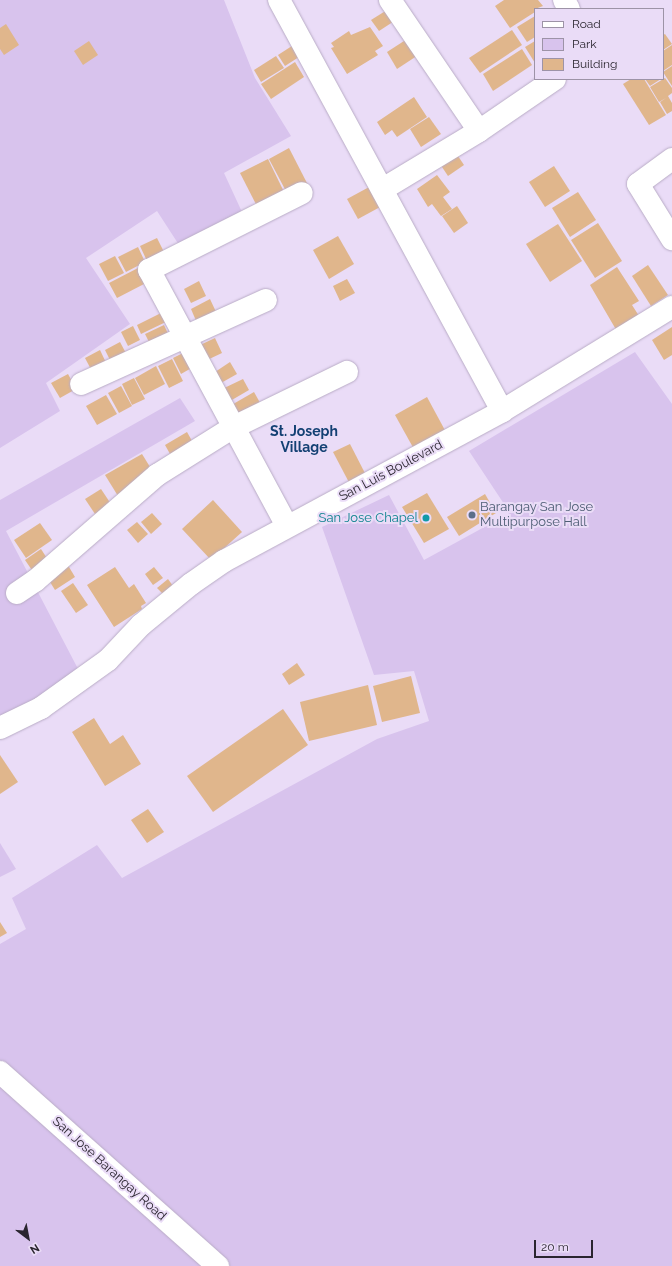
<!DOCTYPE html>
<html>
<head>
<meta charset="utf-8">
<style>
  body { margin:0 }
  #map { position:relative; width:672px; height:1266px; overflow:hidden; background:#eadcf7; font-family:Raleway,sans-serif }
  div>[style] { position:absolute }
  .green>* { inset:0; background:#d8c3ed }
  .building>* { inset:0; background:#e0b68c }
  .roads { filter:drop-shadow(0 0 1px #b9acc6) drop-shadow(0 0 1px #b9acc6) }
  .street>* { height:22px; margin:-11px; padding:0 11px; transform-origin:11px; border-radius:11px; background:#fff }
  .dots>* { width:11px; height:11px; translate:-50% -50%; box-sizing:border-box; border:2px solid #eadcf7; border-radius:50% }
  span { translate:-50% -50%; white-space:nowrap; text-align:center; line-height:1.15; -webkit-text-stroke:4px #eadcf7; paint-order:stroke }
  .street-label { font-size:13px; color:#2a252f }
  .service-label { font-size:13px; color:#4e5e75 }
  .left { translate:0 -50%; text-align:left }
  .culture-label { font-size:13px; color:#0d838f }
  .right { translate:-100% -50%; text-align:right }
  .neighbourhood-label { font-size:14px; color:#134073; font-weight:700 }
  .legend { position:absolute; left:534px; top:8px; width:130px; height:72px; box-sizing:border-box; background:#eadcf7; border:1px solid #9d93a7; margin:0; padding:5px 7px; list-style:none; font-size:12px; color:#2a252f }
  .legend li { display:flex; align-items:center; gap:8px; height:20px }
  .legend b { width:20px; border:1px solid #9d93a7 }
  .north { position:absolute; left:8px; top:1218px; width:40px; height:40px; -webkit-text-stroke:3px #eadcf7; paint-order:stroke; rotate:148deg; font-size:11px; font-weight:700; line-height:16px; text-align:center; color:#2a252f }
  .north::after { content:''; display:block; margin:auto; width:14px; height:18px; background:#2a252f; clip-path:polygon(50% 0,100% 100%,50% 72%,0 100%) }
  .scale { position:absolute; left:534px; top:1240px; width:59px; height:18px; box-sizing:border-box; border:2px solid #2a252f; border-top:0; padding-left:5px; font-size:12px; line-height:14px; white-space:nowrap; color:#2a252f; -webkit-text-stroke:3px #eadcf7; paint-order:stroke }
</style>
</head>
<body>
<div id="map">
  <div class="green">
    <i style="clip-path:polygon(0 0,224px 0,255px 78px,291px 136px,224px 173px,242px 212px,181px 248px,157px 211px,86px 258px,130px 324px,46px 383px,60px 411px,0 448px)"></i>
    <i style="clip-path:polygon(635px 352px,672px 404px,672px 1266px,0 1266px,0 944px,26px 929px,12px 898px,97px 845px,122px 878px,377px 739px,429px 721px,414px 671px,374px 675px,322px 527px,389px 495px,424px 560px,510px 513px,469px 451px)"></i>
    <i style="clip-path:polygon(180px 398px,195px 421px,6px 531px,88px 688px,0 721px,0 500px)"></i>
    <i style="clip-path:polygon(0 843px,16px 869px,0 877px)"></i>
  </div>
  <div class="building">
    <i style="clip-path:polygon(504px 0,538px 0,543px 6px,535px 9px,535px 12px,510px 28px,495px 6px)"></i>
    <i style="clip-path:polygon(395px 5px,402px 16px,379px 31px,371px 20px)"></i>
    <i style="clip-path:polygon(535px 16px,535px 37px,527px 42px,517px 27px)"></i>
    <i style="clip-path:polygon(6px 24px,19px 45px,4px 55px,0 49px,0 28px)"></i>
    <i style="clip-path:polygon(370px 27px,383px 46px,375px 51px,378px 55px,347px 74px,331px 48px,334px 47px,331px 43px,349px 31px,351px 35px)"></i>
    <i style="clip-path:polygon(421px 30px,432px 46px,397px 69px,387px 52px)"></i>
    <i style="clip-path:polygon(512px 30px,522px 45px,480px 73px,469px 58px)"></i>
    <i style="clip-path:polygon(665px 34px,672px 44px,663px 50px,663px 35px)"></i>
    <i style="clip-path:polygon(89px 41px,98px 55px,83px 65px,74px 51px)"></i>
    <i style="clip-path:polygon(535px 41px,535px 63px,525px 47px)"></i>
    <i style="clip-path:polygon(295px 44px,302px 55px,285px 66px,278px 55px)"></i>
    <i style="clip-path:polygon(672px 45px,672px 65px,663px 71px,663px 51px)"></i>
    <i style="clip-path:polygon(522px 49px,532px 65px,493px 91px,483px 74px)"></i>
    <i style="clip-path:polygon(276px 56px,284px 68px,261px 82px,254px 70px)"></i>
    <i style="clip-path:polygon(295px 62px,304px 77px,271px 99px,261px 84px)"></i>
    <i style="clip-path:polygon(672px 66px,672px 86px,663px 72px)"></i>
    <i style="clip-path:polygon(665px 78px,672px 88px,672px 93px,668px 96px,672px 103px,672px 111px,667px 114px,660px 102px,666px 98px,659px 102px,650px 87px)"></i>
    <i style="clip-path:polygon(631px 79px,644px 79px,666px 115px,649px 125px,623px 84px)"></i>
    <i style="clip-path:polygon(645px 79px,661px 79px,650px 86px)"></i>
    <i style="clip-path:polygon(414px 97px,427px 117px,397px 137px,392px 130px,385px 135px,377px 122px)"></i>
    <i style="clip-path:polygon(429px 117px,441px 134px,421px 147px,410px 129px)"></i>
    <i style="clip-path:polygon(289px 148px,308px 185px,288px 195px,269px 159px)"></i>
    <i style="clip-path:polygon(454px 150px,464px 165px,448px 176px,438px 161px)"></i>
    <i style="clip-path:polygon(268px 159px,286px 196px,259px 210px,240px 173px)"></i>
    <i style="clip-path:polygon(554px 166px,570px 191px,545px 207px,529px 182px)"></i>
    <i style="clip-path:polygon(437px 175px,450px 192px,443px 197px,452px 209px,441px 216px,432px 204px,428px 207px,417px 189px)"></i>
    <i style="clip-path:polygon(371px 186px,382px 206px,358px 219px,347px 199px)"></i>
    <i style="clip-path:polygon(578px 192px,596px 220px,570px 237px,552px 208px)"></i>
    <i style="clip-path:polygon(457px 206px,468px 223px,454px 233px,442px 216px)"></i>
    <i style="clip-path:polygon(598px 223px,622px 261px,595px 278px,571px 240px)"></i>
    <i style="clip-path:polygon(558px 224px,582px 261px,550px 282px,526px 244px)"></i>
    <i style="clip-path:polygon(338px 236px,354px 264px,329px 279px,313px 250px)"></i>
    <i style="clip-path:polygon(157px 238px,164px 252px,147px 261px,140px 246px)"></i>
    <i style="clip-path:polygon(138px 247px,145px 262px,126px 272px,118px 257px)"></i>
    <i style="clip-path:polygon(167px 253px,175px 268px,117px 298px,109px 283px)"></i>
    <i style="clip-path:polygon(115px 256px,124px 273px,108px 281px,99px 264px)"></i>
    <i style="clip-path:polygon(648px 265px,668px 295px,651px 306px,632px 276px)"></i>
    <i style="clip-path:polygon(617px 267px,639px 301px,632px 305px,641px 319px,618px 333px,590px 285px)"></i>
    <i style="clip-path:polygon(347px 279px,355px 293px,340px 301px,333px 286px)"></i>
    <i style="clip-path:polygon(199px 281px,206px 296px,191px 303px,184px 289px)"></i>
    <i style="clip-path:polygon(210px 299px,217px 314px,197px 323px,191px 309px)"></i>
    <i style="clip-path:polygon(167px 310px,172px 319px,141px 334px,137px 325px)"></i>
    <i style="clip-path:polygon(164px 325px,171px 340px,153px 350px,145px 334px)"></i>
    <i style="clip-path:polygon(133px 326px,140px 340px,128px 346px,121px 332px)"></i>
    <i style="clip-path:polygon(672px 327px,672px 355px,664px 360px,652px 340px)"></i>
    <i style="clip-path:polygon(215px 338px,222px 353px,205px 361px,198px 346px)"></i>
    <i style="clip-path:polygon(120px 342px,128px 357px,113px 366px,105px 350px)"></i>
    <i style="clip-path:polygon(100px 350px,109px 369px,95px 377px,85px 358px)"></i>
    <i style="clip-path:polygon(187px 351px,195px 366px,181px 374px,173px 358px)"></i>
    <i style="clip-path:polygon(172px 359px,183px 381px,169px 388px,158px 366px)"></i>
    <i style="clip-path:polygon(230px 362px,237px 374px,221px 383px,215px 372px)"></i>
    <i style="clip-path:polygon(156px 366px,165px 384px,144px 395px,135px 378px)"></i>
    <i style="clip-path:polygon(68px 374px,76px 389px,60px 398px,51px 383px)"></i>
    <i style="clip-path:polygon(134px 378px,145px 399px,132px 405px,122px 384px)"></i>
    <i style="clip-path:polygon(243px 379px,249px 390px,225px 404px,218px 391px)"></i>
    <i style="clip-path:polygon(121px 386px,132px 406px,119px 413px,108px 393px)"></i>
    <i style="clip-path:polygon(254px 392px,263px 408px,237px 422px,228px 407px)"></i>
    <i style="clip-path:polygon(106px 395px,117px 414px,97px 425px,86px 406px)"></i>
    <i style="clip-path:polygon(427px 397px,447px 434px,415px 451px,395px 415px)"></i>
    <i style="clip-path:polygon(187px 432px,196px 448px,174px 461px,165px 445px)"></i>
    <i style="clip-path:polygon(350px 444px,369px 481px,353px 490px,333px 452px)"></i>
    <i style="clip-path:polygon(142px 454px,155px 475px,118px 496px,105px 475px)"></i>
    <i style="clip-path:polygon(101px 489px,111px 504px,95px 514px,85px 499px)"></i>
    <i style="clip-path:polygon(427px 493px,449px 529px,424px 543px,402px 507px)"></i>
    <i style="clip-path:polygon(485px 494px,496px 513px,459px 536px,447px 517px)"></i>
    <i style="clip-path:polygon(213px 500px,242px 532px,211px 560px,182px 529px)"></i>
    <i style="clip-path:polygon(152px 513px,162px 524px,151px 534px,141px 522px)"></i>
    <i style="clip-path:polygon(137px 522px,148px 534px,138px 543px,127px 530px)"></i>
    <i style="clip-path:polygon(40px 523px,52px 540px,26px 558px,14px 540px)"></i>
    <i style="clip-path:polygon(41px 549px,52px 566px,36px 576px,25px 560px)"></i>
    <i style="clip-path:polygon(66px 562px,75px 577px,55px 590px,45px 574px)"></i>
    <i style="clip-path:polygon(115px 567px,129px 588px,134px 584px,146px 603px,141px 606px,142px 609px,114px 627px,87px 585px)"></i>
    <i style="clip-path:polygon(154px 567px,163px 578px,153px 585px,145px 574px)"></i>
    <i style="clip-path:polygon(168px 579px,173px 586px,163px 594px,157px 588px)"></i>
    <i style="clip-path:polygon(73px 583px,88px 605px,76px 613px,61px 591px)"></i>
    <i style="clip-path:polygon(297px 663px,305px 675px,289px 685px,282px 674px)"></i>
    <i style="clip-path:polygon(411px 676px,420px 713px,382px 722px,373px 686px)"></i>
    <i style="clip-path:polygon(368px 685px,377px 725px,309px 741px,300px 702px)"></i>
    <i style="clip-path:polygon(283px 709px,308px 745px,213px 812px,187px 776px)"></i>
    <i style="clip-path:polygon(94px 718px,110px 744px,123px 735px,141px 764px,105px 786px,72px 732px)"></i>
    <i style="clip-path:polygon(0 755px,18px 782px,0 794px)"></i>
    <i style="clip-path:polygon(148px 809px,164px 832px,147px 843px,131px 820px)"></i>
    <i style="clip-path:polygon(0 922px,7px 933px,0 937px)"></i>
  </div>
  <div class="roads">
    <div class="street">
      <i style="left:279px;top:0;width:468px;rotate:61.5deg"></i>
      <i style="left:390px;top:0;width:158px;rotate:55.8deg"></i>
      <i style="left:564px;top:0;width:10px;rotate:61deg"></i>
      <i style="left:672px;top:159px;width:42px;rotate:143.7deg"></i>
      <i style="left:638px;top:184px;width:65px;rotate:58.3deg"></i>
      <i style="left:383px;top:189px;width:112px;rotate:-31.1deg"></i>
      <i style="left:479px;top:131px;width:92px;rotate:-34.4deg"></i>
      <i style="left:81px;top:384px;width:203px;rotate:-24.4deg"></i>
      <i style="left:287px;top:526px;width:291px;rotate:-118.3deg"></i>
      <i style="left:149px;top:270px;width:171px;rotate:-26.7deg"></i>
      <i style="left:17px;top:593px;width:22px;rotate:-34deg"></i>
      <i style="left:35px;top:581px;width:162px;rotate:-41deg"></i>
      <i style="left:157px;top:475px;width:89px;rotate:-32.1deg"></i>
      <i style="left:232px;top:428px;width:128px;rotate:-26deg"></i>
      <i style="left:0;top:728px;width:46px;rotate:-26deg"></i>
      <i style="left:41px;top:708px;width:82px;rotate:-35.6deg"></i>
      <i style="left:108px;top:660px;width:48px;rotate:-46.7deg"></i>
      <i style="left:141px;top:625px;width:65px;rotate:-39.4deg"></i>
      <i style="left:191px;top:584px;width:40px;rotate:-34.9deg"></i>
      <i style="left:224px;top:561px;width:316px;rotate:-28.3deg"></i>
      <i style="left:502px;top:411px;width:199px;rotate:-31.5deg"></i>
      <i style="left:0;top:1072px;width:292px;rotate:41.7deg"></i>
    </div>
  </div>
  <div class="dots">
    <i style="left:472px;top:515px;background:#5c6f8a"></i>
    <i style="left:426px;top:518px;background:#0f9aa8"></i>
  </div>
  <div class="street-label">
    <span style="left:391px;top:471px;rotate:-28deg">San Luis Boulevard</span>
    <span style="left:109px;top:1169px;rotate:42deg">San Jose Barangay Road</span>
  </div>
  <div class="service-label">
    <span class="left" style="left:480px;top:515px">Barangay San Jose<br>Multipurpose Hall</span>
  </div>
  <div class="culture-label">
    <span class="right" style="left:418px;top:518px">San Jose Chapel</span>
  </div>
  <div class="neighbourhood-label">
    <span style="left:304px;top:439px">St. Joseph<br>Village</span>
  </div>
  <ul class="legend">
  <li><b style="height:5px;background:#fff"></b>Road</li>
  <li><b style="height:11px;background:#d8c3ed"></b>Park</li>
  <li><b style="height:11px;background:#e0b68c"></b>Building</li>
  </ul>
  <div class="north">N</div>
  <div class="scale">20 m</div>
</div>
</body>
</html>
